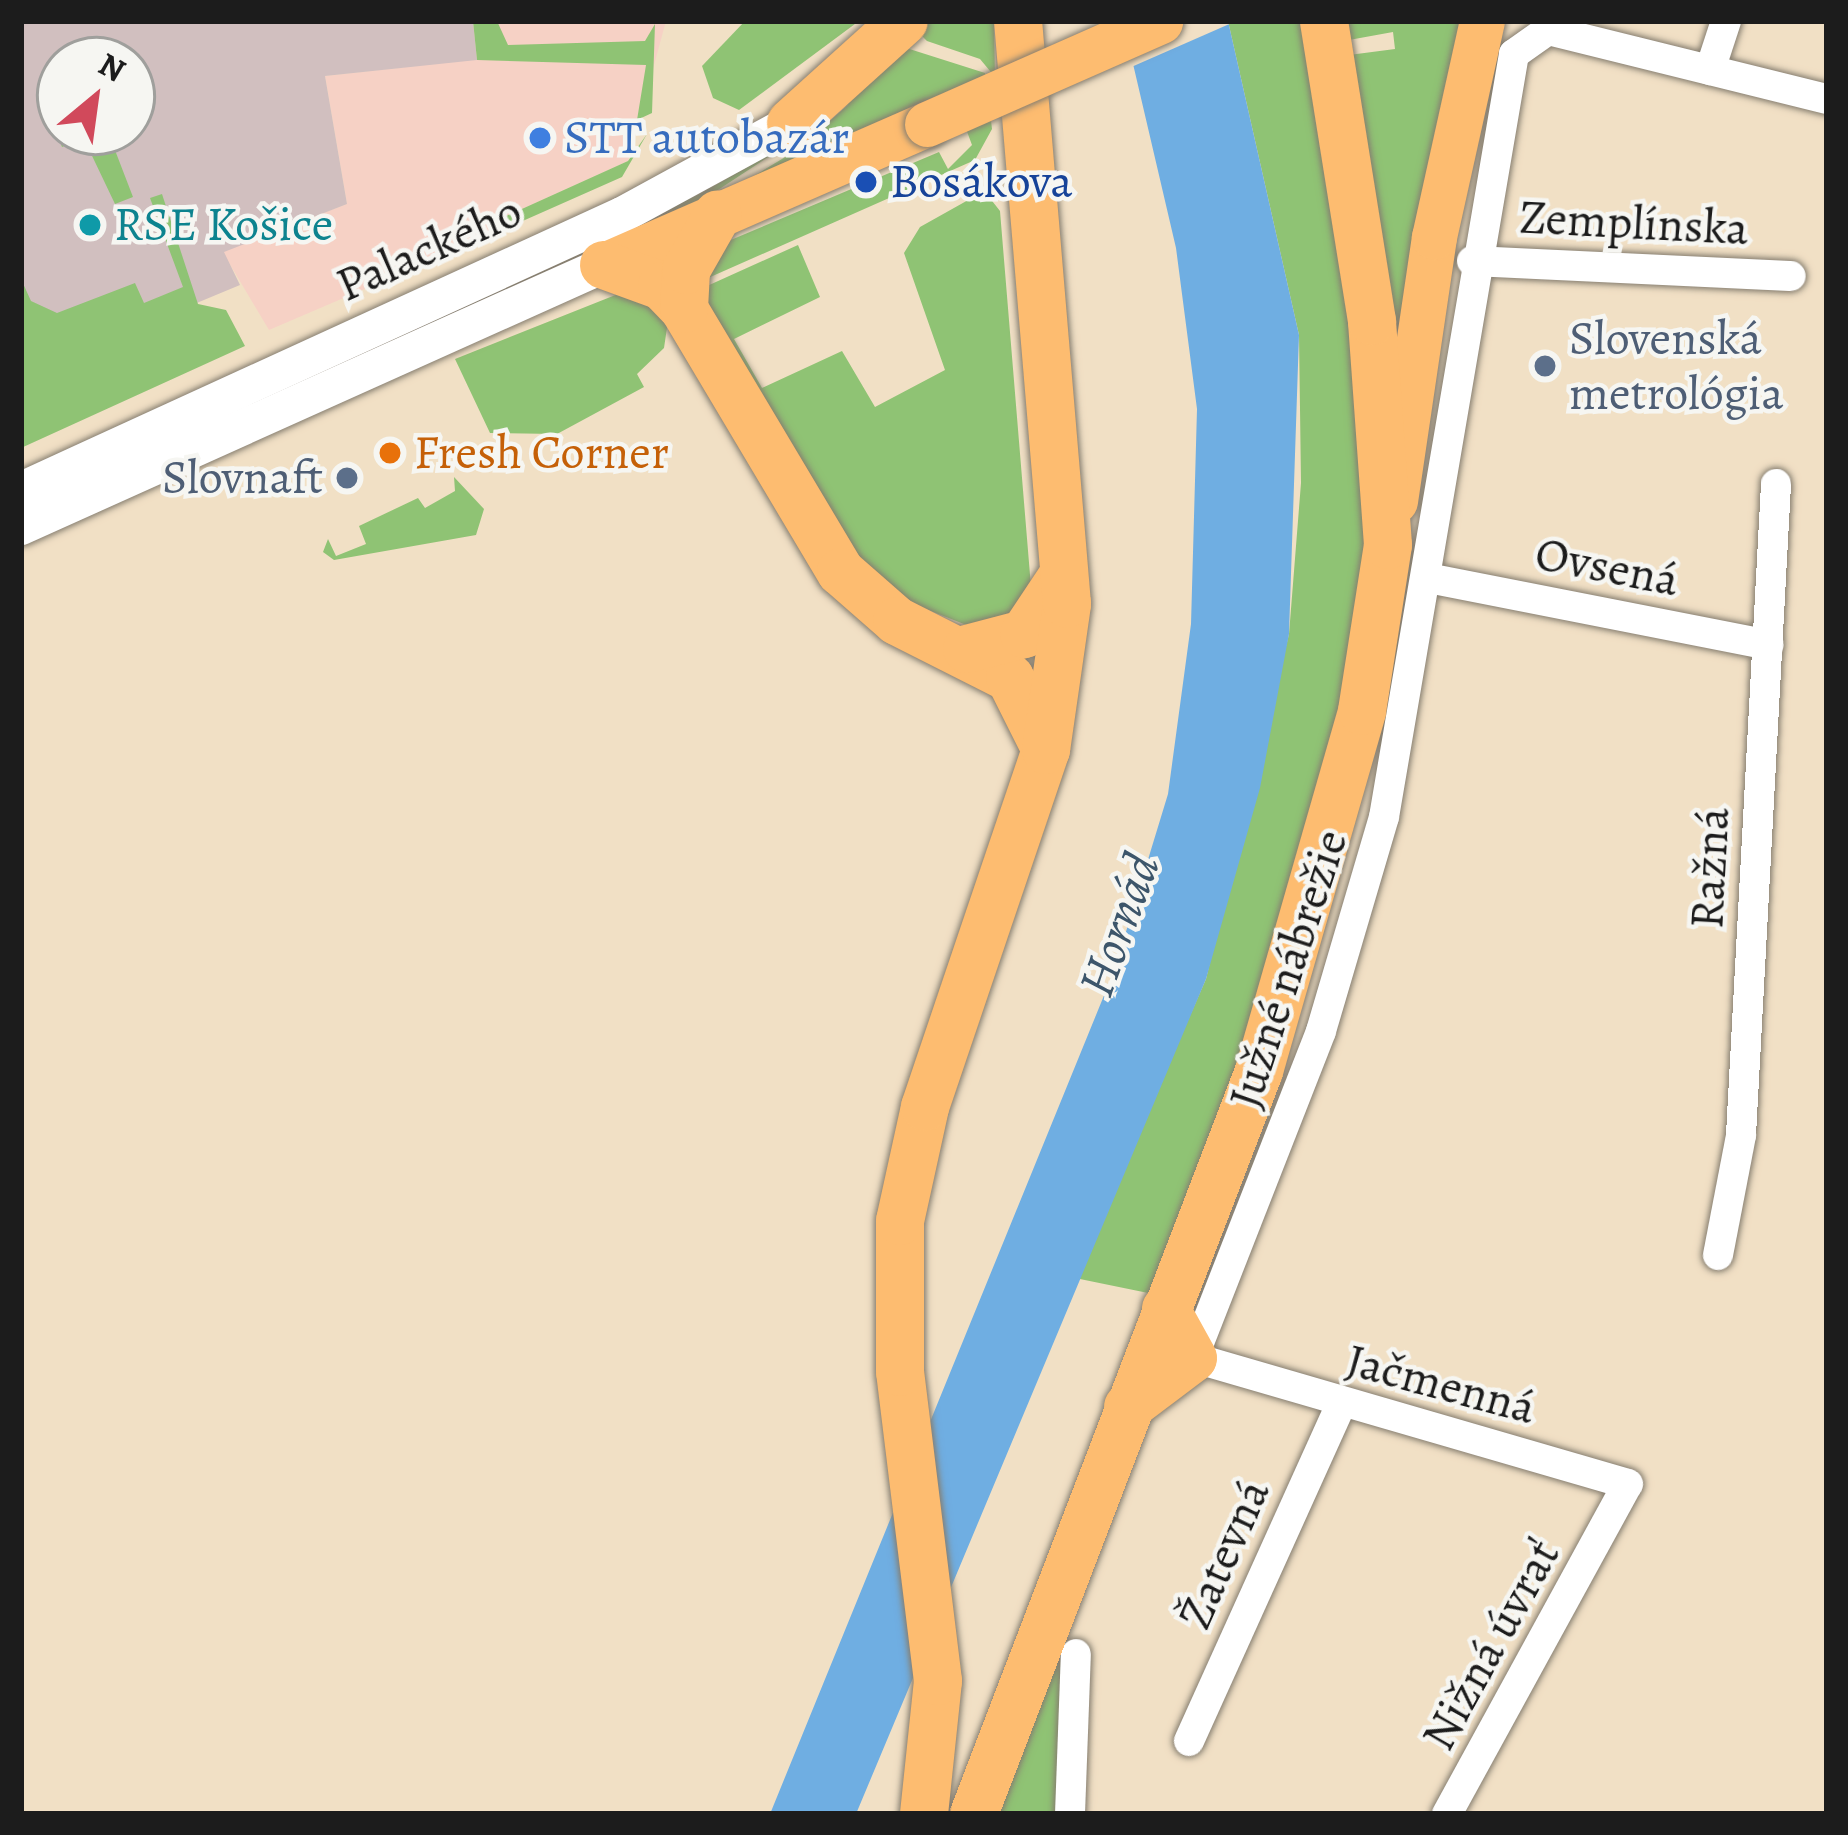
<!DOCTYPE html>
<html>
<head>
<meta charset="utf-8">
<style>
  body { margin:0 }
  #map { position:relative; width:1848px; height:1835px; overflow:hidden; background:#f1e0c5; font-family:Alegreya,serif }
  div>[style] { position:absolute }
  .built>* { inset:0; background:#f6d1c5 }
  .industrial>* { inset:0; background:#d1bfbf }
  .green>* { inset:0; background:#8fc374 }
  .water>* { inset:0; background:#6faee2 }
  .pier>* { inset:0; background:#f1e0c5 }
  .roads { filter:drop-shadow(0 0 3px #867e70) drop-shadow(0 0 3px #867e70) }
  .minor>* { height:30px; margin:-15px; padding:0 15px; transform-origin:15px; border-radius:15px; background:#fff }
  .tertiary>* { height:36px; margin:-18px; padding:0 18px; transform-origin:18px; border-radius:18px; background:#fff }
  .primary>* { height:45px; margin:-22.5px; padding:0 22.5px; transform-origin:22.5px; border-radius:22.5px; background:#fdbc70 }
  .trunk>* { height:48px; margin:-24px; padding:0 24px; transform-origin:24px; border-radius:24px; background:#fdbc70 }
  .bridges { filter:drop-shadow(0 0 3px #867e70) drop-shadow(0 0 3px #867e70) }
  .primary-bridge>* { height:45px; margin:-22.5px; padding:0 22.5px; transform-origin:22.5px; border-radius:22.5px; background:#fdbc70 }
  .dots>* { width:33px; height:33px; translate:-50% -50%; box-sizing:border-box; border:6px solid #f6f6f2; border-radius:50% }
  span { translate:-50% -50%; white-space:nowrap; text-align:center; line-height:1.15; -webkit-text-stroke:9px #f6f6f2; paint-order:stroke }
  .shop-label { font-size:48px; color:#366cbe }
  .left { translate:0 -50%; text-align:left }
  .transit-label { font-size:48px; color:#164399 }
  .street-label { font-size:48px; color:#1c1c1c }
  .culture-label { font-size:48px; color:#0d838f }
  .service-label { font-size:48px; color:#4e5e75 }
  .right { translate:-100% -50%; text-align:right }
  .food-label { font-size:48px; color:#c56008 }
  .water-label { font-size:51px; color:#3d566b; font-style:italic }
  .frame { position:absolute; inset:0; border:24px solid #1c1c1c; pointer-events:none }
  .north { position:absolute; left:36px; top:36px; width:120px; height:120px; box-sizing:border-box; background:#f6f6f2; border:3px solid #9f9f9c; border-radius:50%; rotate:29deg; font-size:33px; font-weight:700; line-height:48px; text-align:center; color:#1c1c1c }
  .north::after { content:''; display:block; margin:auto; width:42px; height:54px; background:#d1495b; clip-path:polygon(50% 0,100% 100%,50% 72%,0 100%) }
</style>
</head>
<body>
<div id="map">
  <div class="built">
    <i style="clip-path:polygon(473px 21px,666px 21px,628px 161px,504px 217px,507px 228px,269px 330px,222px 251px,347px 204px,325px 76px,477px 59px)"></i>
  </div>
  <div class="industrial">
    <i style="clip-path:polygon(evenodd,21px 21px,473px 21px,477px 60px,325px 76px,347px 204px,224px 252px,240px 285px,21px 376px,21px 21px,60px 60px,132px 60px,132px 132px,60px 132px,60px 60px)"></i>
  </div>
  <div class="green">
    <i style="clip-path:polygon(473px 21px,497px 21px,508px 45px,645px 41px,655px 24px,652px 113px,637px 120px,646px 65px,477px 60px)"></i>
    <i style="clip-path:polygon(745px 21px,859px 21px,739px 110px,713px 98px,702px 66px)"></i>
    <i style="clip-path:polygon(923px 21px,994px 21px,995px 77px,980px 59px,927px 41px,916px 30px)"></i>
    <i style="clip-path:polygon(1228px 21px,1313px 21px,1368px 364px,1363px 605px,1300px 904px,1153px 1294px,1075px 1278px,1206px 979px,1289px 634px,1301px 483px,1299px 335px)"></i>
    <i style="clip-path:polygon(1336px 21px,1460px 21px,1395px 394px,1349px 55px,1395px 49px,1393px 32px,1349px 40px)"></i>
    <i style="clip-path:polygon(900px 46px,985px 73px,992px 129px,975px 160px,708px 278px,726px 242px,939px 152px,948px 169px,972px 145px,953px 94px,739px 185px,797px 150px,849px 104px,701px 201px,218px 418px,700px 194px,787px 144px)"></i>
    <i style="clip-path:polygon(108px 132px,133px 197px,115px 204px,84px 139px,62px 147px,57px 134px)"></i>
    <i style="clip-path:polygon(647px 134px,622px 177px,507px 228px,504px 217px,628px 161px)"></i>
    <i style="clip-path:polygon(162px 194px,198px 304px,226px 310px,245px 346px,21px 448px,21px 279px,31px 301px,57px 313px,135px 283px,144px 303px,183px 287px,150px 198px)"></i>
    <i style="clip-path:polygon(970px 199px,989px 197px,1000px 211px,1031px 587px,1020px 613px,974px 628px,913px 604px,859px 560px,702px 299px,707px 286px,798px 245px,820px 297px,734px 339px,762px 388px,842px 351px,875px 407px,945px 370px,904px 253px,920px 227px)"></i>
    <i style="clip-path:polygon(628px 290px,668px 321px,664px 348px,637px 374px,644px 387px,557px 434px,490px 433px,455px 359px)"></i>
    <i style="clip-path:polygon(454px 477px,484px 509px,476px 535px,334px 560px,323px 552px,328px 539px,336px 556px,366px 544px,359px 526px,418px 498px,425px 508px,455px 491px)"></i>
    <i style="clip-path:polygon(1060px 1648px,1076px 1654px,1070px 1814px,996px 1814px)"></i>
  </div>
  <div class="water">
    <i style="clip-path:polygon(1123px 21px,1228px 21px,1299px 335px,1289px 634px,1260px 788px,1206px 979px,856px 1814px,770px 1814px,1114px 971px,1168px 794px,1191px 624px,1197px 409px,1176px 248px)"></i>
  </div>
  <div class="pier">
    <i style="clip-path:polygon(1117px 21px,1234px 21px,1234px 22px,1129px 68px)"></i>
  </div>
  <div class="roads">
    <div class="minor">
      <i style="left:1710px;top:70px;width:52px;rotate:-71.9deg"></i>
      <i style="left:1472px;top:261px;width:319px;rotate:2.7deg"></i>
      <i style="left:1428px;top:578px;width:347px;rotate:11.1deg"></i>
      <i style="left:1718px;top:1255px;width:122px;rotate:-79.1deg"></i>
      <i style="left:1741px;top:1135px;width:652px;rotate:-86.92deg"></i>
      <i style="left:1189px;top:1741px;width:369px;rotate:-65.7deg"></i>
      <i style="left:1070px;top:1814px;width:160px;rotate:-87.9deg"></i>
      <i style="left:1447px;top:1814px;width:376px;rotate:-61.3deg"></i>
      <i style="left:1628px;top:1484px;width:453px;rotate:-163.8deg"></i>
      <i style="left:1193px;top:1358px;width:351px;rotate:-68.6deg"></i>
      <i style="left:1321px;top:1031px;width:223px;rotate:-73.6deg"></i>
      <i style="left:1384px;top:817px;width:774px;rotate:-80.33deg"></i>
      <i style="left:1514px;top:54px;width:42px;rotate:-35.2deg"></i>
      <i style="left:1548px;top:30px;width:287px;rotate:13.9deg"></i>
    </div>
    <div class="tertiary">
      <i style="left:21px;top:490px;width:661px;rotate:-24.59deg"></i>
      <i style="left:622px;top:215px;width:192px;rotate:-28.6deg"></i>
      <i style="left:21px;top:527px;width:639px;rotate:-24.2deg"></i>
    </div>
    <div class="primary">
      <i style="left:604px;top:265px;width:352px;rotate:-23.6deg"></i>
      <i style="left:1395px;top:501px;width:267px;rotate:-81.6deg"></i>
      <i style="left:1434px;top:237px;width:221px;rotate:-77.5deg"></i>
    </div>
    <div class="trunk">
      <i style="left:791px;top:123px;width:152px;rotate:-42.1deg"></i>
      <i style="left:604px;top:265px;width:62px;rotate:19.9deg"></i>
      <i style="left:662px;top:286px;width:32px;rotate:46deg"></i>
      <i style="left:684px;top:309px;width:306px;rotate:59.2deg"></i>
      <i style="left:841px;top:572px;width:74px;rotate:41.2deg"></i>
      <i style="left:897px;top:621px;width:127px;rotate:26.8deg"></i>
      <i style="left:1010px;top:678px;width:80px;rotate:63.4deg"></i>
      <i style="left:684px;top:309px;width:39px;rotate:-87deg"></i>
      <i style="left:686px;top:270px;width:64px;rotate:-60.3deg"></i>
      <i style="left:967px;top:649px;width:59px;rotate:-14.7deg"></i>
      <i style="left:1024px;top:634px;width:72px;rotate:-56.3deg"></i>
      <i style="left:1128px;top:1407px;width:81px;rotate:-37deg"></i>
      <i style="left:1193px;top:1358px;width:56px;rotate:-118.9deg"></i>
      <i style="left:924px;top:1814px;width:134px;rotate:-84deg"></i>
      <i style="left:938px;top:1681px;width:311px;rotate:-97deg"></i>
      <i style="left:900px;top:1372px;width:151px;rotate:-90deg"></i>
      <i style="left:900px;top:1221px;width:117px;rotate:-77.6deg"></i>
      <i style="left:925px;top:1107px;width:377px;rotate:-71.3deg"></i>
      <i style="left:1046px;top:750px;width:148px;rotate:-81.8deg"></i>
      <i style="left:1067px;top:604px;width:585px;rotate:-94.8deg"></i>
      <i style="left:974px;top:1814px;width:796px;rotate:-69.01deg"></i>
      <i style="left:1259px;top:1071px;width:374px;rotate:-74deg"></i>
      <i style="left:1362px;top:711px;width:168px;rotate:-81.1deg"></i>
      <i style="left:1388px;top:545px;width:225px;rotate:-94.1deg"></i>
      <i style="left:1372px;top:321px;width:304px;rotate:-99.1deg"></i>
    </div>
  </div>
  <div class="bridges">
    <div class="primary-bridge">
      <i style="left:927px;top:124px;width:255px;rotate:-23.8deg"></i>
    </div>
  </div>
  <div class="dots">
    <i style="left:540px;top:138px;background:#3f7fe0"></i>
    <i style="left:866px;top:182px;background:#1a4fb4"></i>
    <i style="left:90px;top:225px;background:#0f9aa8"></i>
    <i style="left:1545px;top:366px;background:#5c6f8a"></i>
    <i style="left:390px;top:453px;background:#e8710a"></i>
    <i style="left:347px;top:478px;background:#5c6f8a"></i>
  </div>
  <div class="shop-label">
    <span class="left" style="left:564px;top:138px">STT autobazár</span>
  </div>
  <div class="transit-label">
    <span class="left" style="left:890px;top:182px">Bosákova</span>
  </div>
  <div class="street-label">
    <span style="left:1634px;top:223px;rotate:3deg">Zemplínska</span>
    <span style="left:429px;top:248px;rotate:-24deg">Palackého</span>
    <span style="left:1607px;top:567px;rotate:11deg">Ovsená</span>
    <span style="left:1710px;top:868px;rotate:-87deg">Ražná</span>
    <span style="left:1288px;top:969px;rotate:-72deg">Južné nábrežie</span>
    <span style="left:1441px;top:1384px;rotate:15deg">Jačmenná</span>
    <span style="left:1224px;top:1554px;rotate:-66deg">Žatevná</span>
    <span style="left:1491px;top:1645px;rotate:-61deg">Nižná úvrať</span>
  </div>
  <div class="culture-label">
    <span class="left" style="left:114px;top:225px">RSE Košice</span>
  </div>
  <div class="service-label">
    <span class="left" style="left:1569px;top:366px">Slovenská<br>metrológia</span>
    <span class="right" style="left:323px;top:478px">Slovnaft</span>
  </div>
  <div class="food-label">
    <span class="left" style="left:414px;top:453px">Fresh Corner</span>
  </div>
  <div class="water-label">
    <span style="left:1119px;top:925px;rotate:-70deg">Hornád</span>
  </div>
  <div class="frame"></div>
  <div class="north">N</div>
</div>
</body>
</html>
